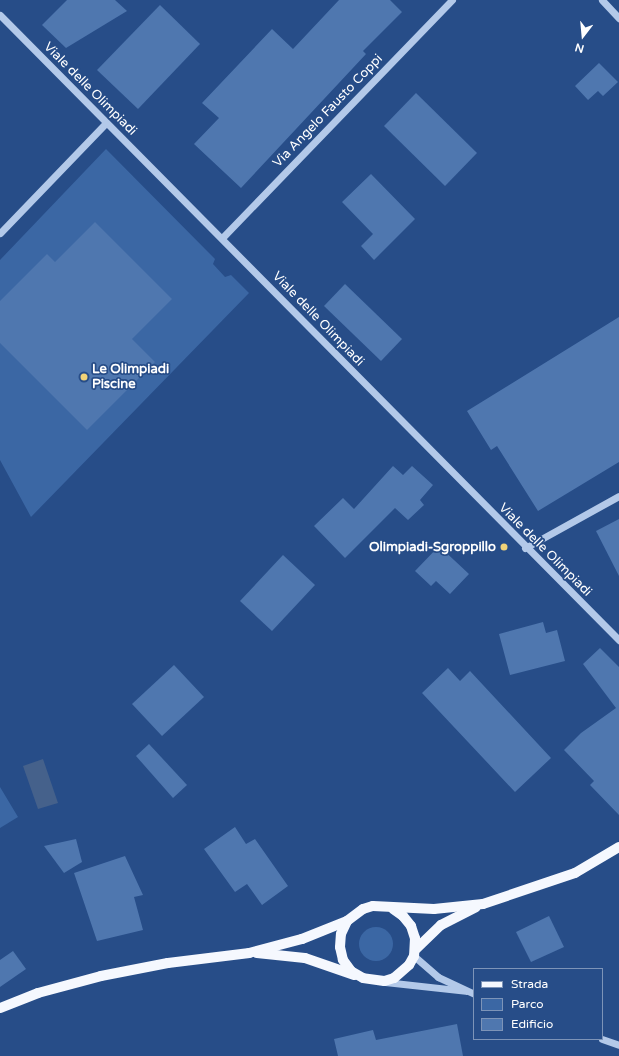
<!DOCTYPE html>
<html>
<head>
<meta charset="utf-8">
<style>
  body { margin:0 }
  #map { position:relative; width:619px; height:1056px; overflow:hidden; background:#274d88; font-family:"Varela Round",sans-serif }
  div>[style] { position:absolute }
  .green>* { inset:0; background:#3b67a4 }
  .round { border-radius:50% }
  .water>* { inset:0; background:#45618b }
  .building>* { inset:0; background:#4f77af }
  .minor>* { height:7px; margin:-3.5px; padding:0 3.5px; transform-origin:3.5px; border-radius:3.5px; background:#b3c9e9 }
  .major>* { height:10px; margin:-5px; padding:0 5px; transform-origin:5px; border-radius:5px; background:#f5f8fe }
  .dots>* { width:11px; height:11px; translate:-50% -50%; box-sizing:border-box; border:2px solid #274d88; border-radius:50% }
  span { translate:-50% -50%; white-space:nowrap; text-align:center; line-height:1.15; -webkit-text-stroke:3.5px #274d88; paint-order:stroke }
  .street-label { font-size:13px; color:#fff }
  .poi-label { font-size:13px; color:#fff; font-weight:700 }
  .left { translate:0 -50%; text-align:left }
  .right { translate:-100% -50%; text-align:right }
  .legend { position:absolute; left:473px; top:968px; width:130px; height:72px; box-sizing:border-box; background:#274d88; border:1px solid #7d94b8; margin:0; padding:5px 7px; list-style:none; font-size:12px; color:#fff }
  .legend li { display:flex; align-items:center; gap:8px; height:20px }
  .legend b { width:20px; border:1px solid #7d94b8 }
  .north { position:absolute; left:563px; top:16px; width:40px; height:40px; -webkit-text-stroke:3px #274d88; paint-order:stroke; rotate:196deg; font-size:11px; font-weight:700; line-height:16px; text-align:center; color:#fff }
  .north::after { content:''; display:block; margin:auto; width:14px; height:18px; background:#fff; clip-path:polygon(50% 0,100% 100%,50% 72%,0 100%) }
</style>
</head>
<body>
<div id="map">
  <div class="green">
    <i style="clip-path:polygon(106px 149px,215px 259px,213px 264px,225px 277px,231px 275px,249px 293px,31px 517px,0 460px,0 260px)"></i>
    <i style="clip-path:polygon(0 787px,18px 817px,0 828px)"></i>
    <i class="round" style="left:359px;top:927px;width:34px;height:34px"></i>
  </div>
  <div class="water">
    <i style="clip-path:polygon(43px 759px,58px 803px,38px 809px,23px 766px)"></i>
  </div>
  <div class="building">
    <i style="clip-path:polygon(67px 0,115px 0,127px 11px,66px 48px,42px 25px)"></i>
    <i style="clip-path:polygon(339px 0,390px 0,402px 12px,363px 51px,366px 54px,241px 188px,194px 144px,219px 118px,202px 103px,272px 29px,293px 49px)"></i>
    <i style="clip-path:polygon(160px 5px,200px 44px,138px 109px,97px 70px)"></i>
    <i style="clip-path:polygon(599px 63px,618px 82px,603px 96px,598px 91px,588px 100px,575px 86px)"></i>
    <i style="clip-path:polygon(416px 93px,477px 153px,445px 186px,384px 126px)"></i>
    <i style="clip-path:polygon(371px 174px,415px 219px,374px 260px,361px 246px,373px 234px,342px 202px)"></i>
    <i style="clip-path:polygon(95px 222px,172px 299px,132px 339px,155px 362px,87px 430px,0 343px,0 301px,47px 254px,55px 262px)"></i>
    <i style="clip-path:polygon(345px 284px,402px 339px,381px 361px,324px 306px)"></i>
    <i style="clip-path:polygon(619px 317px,619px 462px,538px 511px,497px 446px,491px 450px,467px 411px)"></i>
    <i style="clip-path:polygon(393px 466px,403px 475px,412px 466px,433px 485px,420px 500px,424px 505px,408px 520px,395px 508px,345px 558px,314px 526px,343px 498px,354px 509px)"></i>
    <i style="clip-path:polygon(619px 519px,619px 576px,596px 531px)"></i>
    <i style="clip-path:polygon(439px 546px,469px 574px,450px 594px,436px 581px,431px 586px,415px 571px)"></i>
    <i style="clip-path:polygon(283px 555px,315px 585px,272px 631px,240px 601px)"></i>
    <i style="clip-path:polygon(543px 622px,546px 633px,557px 630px,565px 661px,510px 675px,499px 634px)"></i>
    <i style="clip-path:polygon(600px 648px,619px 667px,619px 815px,590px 785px,594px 781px,564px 750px,581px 733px,616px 708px,583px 664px)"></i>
    <i style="clip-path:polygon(174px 665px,204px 697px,162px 736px,132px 704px)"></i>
    <i style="clip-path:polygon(448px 668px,460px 681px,470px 671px,551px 758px,515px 792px,422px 693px)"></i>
    <i style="clip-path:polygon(149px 744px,187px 785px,173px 798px,136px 756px)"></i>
    <i style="clip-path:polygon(235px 827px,246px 844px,255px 839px,288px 886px,262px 905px,247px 884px,235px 892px,204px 849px)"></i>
    <i style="clip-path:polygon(76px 839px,82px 862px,64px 873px,44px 846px)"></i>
    <i style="clip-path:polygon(125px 856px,143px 895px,134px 897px,143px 930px,97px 941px,74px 873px)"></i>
    <i style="clip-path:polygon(549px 916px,564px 947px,531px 962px,516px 932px)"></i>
    <i style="clip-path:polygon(13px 951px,26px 969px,0 987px,0 960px)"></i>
    <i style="clip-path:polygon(457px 1024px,463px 1056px,338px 1056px,334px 1039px,373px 1030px,376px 1040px)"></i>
  </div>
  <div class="minor">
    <i style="left:602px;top:0;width:25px;rotate:47deg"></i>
    <i style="left:0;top:15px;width:880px;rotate:45.28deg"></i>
    <i style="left:0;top:233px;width:153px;rotate:-46.1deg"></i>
    <i style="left:222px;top:238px;width:331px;rotate:-46deg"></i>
    <i style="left:525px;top:548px;width:107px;rotate:-29deg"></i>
    <i style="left:414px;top:956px;width:32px;rotate:41deg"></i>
    <i style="left:438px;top:977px;width:40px;rotate:25deg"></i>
    <i style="left:385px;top:982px;width:81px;rotate:6.3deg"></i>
    <i style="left:602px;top:1039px;width:18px;rotate:19deg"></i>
  </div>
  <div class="major">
    <i style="left:393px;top:909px;width:12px;rotate:35deg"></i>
    <i style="left:403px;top:916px;width:13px;rotate:51deg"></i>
    <i style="left:411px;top:926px;width:13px;rotate:72deg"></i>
    <i style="left:415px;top:938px;width:18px;rotate:93deg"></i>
    <i style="left:414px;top:956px;width:10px;rotate:119deg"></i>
    <i style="left:409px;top:965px;width:20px;rotate:139deg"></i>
    <i style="left:394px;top:978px;width:10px;rotate:163deg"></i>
    <i style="left:384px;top:981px;width:21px;rotate:-172deg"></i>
    <i style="left:363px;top:978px;width:14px;rotate:-150deg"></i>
    <i style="left:351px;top:971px;width:14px;rotate:-126deg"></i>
    <i style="left:343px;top:960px;width:13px;rotate:-103deg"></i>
    <i style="left:340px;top:947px;width:13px;rotate:-86deg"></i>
    <i style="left:341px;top:934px;width:14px;rotate:-65deg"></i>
    <i style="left:347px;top:921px;width:20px;rotate:-37deg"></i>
    <i style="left:363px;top:909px;width:10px;rotate:-17deg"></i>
    <i style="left:373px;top:906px;width:61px;rotate:2.8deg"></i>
    <i style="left:434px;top:909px;width:49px;rotate:-5.8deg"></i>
    <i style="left:483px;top:904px;width:97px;rotate:-18.6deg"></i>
    <i style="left:575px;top:873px;width:51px;rotate:-30.6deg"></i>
    <i style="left:415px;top:950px;width:36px;rotate:-44deg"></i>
    <i style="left:441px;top:925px;width:39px;rotate:-27deg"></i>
    <i style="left:257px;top:953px;width:48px;rotate:5.9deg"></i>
    <i style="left:305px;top:958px;width:52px;rotate:19.1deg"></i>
    <i style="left:0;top:1008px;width:41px;rotate:-21.5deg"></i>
    <i style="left:38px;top:993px;width:65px;rotate:-15.1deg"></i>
    <i style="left:101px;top:976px;width:68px;rotate:-11deg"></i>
    <i style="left:168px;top:963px;width:82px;rotate:-7deg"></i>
    <i style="left:249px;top:953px;width:55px;rotate:-14.8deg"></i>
    <i style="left:302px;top:939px;width:48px;rotate:-21.8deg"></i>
  </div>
  <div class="dots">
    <i style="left:84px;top:377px;background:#f1d378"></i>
    <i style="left:504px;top:547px;background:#f1d378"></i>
  </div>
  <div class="street-label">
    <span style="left:90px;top:89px;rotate:45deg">Viale delle Olimpiadi</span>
    <span style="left:328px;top:111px;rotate:-46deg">Via Angelo Fausto Coppi</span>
    <span style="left:318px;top:319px;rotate:46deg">Viale delle Olimpiadi</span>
    <span style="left:545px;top:550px;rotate:45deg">Viale delle Olimpiadi</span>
  </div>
  <div class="poi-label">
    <span class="left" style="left:92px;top:377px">Le Olimpiadi<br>Piscine</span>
    <span class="right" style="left:496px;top:547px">Olimpiadi-Sgroppillo</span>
  </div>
  <ul class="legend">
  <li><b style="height:5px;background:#f5f8fe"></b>Strada</li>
  <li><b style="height:11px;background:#3b67a4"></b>Parco</li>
  <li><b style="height:11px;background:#4f77af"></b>Edificio</li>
  </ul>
  <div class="north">N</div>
</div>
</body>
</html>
